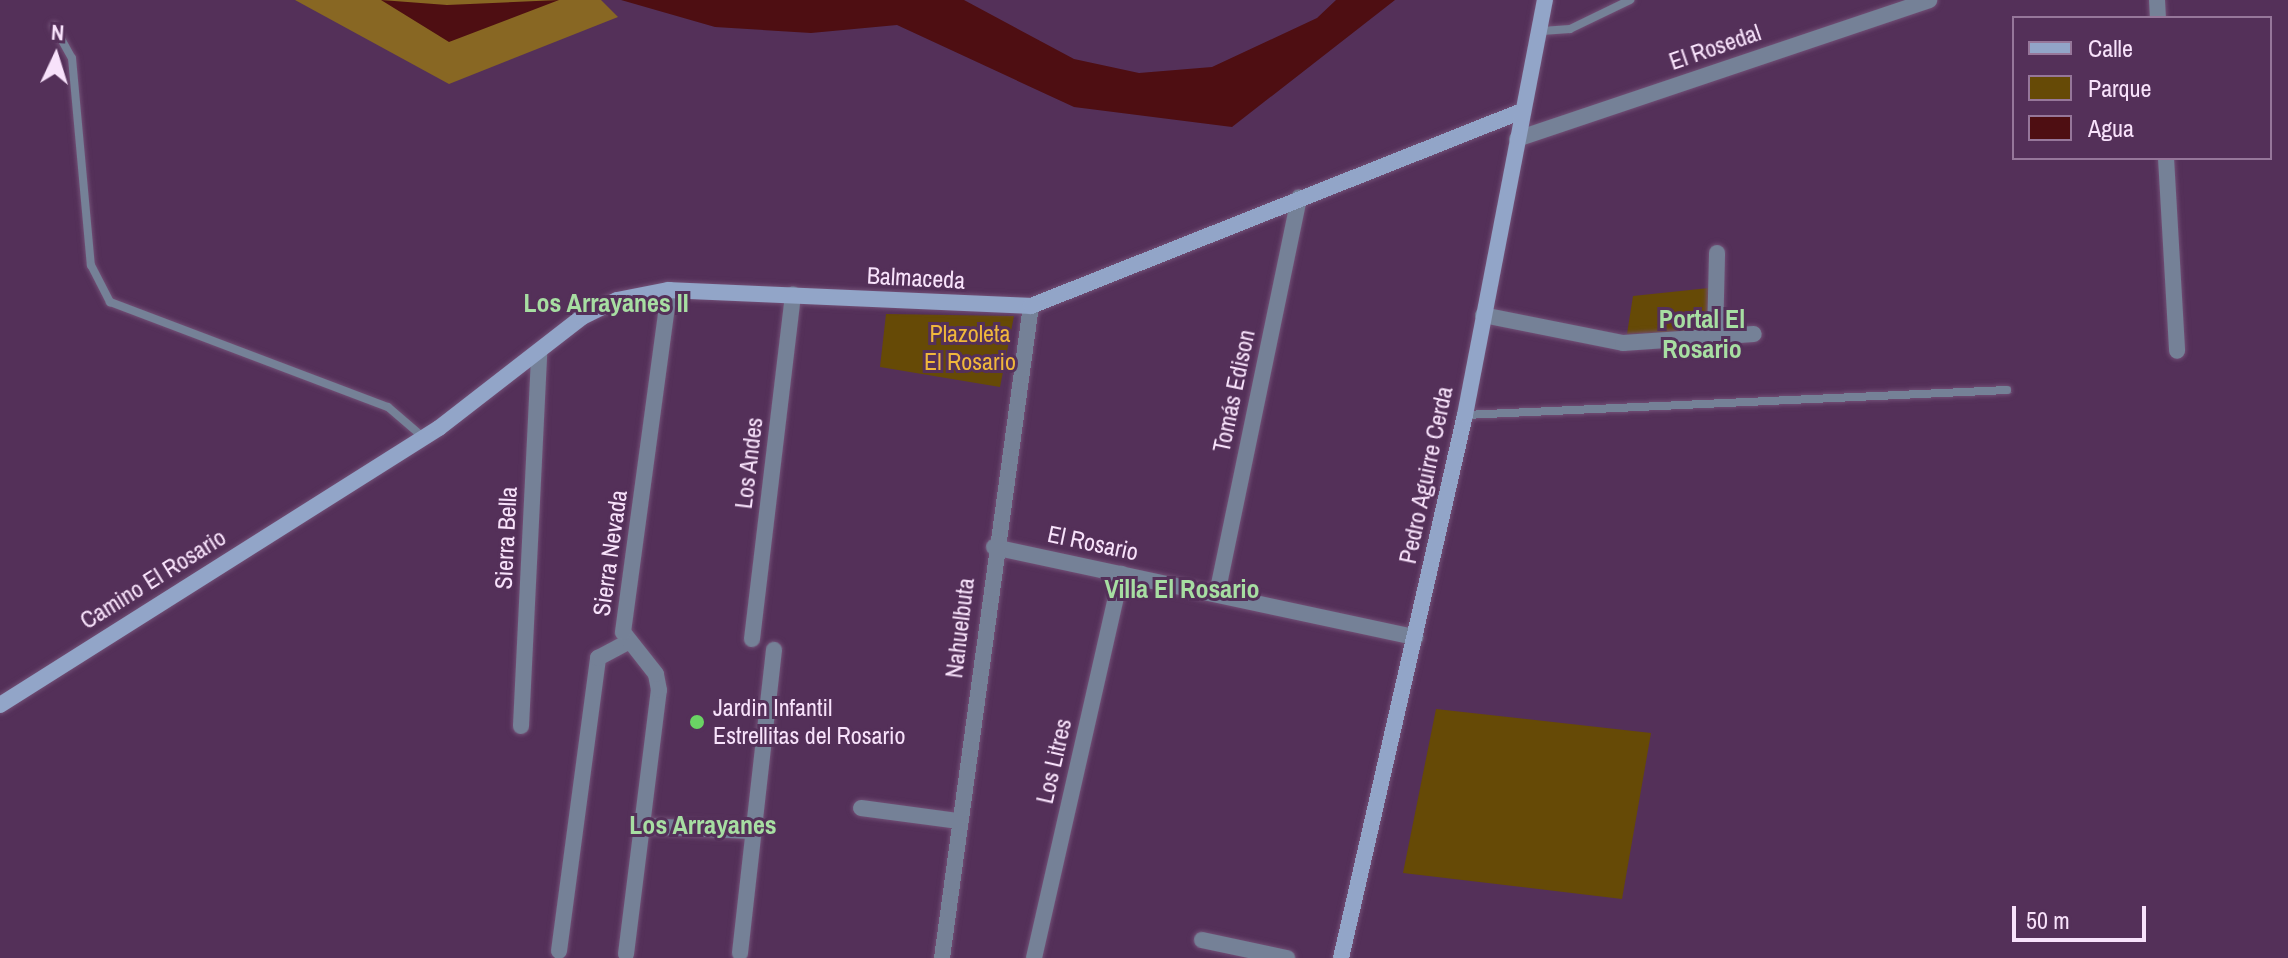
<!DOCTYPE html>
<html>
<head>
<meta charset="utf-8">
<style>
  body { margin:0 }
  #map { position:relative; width:2288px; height:958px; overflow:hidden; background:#543059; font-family:"Archivo Narrow",sans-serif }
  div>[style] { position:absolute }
  .green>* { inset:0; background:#664a06 }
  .forest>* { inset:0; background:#886723 }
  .water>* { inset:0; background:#4e0e12 }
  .roads { filter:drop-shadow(0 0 2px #725076) drop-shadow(0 0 2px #725076) }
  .lane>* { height:8px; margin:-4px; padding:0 4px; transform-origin:4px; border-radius:4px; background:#758197 }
  .street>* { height:16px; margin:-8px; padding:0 8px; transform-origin:8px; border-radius:8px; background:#758197 }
  .secondary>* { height:16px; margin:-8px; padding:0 8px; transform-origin:8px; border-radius:8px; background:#92a5c8 }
  .dots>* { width:22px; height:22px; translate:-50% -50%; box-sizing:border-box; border:4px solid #543059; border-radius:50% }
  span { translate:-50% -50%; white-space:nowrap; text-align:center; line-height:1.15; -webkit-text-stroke:6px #543059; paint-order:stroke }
  .street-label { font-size:24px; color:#f8e2fb }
  .park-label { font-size:24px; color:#f0b73b }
  .poi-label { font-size:24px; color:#f8e2fb }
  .left { translate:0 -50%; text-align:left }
  .neighbourhood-label { font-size:26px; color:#a7dea2; font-weight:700 }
  .legend { position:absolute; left:2012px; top:16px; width:260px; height:144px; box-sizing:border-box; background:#543059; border:2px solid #96779a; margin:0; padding:10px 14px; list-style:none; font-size:24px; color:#f8e2fb }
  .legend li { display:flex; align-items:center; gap:16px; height:40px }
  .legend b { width:40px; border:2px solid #96779a }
  .north { position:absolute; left:16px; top:16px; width:80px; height:80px; -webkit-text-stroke:6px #543059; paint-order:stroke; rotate:4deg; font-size:22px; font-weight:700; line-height:32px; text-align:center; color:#f8e2fb }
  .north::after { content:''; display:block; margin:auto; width:28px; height:36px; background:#f8e2fb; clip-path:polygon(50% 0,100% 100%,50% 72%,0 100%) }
  .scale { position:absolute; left:2012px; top:906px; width:134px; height:36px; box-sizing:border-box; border:4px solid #f8e2fb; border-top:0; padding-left:10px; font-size:24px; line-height:28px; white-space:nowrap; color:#f8e2fb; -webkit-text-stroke:6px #543059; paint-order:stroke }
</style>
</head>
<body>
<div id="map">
  <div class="green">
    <i style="clip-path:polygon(1709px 288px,1708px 330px,1627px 334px,1633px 296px)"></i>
    <i style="clip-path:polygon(886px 314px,1014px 316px,1000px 387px,880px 367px)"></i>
    <i style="clip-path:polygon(1436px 709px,1651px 733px,1622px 899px,1403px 873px)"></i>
  </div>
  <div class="forest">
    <i style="clip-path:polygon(295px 0,601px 0,618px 17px,449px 84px)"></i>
  </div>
  <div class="water">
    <i style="clip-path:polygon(381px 0,447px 5px,559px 0,449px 42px)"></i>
    <i style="clip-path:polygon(621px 0,964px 0,1074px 59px,1139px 73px,1212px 67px,1317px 18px,1336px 0,1395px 0,1232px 127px,1074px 107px,897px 25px,811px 33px,715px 27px)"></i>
  </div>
  <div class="roads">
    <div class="lane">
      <i style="left:54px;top:26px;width:37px;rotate:61deg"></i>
      <i style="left:72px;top:58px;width:208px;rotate:84.8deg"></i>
      <i style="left:91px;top:265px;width:42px;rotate:62.8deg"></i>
      <i style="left:110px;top:302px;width:297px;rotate:20.7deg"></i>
      <i style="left:388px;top:407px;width:46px;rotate:40.6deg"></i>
      <i style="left:1542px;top:31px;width:28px;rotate:-4deg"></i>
      <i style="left:1570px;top:29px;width:67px;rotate:-25.8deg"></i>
      <i style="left:1465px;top:415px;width:543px;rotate:-2.64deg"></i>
    </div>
    <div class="street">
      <i style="left:2157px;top:0;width:18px;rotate:87deg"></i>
      <i style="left:1517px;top:139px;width:435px;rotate:-18.6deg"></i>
      <i style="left:2166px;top:158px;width:193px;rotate:86.7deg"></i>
      <i style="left:1483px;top:315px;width:143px;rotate:11.3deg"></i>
      <i style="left:1623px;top:343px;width:131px;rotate:-3.9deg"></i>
      <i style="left:1715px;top:337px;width:84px;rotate:-88.6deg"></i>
      <i style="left:994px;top:547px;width:431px;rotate:12.1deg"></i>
      <i style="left:1217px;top:594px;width:405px;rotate:-78.3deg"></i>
      <i style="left:752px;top:639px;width:347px;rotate:-83.2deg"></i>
      <i style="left:521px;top:726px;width:374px;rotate:-87.2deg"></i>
      <i style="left:861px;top:808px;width:99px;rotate:7.6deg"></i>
      <i style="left:641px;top:826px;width:110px;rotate:2.6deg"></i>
      <i style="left:1202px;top:940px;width:87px;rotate:12deg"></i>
      <i style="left:559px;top:951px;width:296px;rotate:-82.4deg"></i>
      <i style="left:598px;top:658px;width:34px;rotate:-28deg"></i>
      <i style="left:740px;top:953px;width:305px;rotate:-83.6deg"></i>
      <i style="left:626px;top:954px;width:266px;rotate:-82.9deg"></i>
      <i style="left:659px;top:690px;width:16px;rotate:-101deg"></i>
      <i style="left:656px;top:674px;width:53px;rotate:-128.2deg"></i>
      <i style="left:623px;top:632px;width:345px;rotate:-82.3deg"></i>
      <i style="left:942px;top:958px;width:658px;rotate:-82.23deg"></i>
      <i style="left:1034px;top:958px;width:394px;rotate:-77.2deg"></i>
    </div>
    <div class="secondary">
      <i style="left:0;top:705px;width:519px;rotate:-32.25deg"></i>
      <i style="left:439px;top:428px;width:181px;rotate:-37.8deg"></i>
      <i style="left:582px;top:317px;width:39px;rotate:-26deg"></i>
      <i style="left:617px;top:300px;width:53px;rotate:-10.9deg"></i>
      <i style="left:669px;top:290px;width:362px;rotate:2.5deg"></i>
      <i style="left:1031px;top:306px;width:528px;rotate:-21.66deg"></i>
      <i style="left:1341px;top:958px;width:557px;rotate:-77.14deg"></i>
      <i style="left:1465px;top:415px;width:423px;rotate:-79.1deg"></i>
    </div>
  </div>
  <div class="dots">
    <i style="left:697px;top:722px;background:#6ad364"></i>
  </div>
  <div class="street-label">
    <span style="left:1715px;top:47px;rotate:-19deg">El Rosedal</span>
    <span style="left:916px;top:278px;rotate:3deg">Balmaceda</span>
    <span style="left:1234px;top:391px;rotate:-78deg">Tomás Edison</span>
    <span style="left:749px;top:463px;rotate:-83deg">Los Andes</span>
    <span style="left:1426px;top:475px;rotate:-78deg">Pedro Aguirre Cerda</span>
    <span style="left:506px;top:538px;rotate:-87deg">Sierra Bella</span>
    <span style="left:1093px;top:543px;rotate:12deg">El Rosario</span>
    <span style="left:610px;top:553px;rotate:-82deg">Sierra Nevada</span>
    <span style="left:153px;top:579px;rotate:-32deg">Camino El Rosario</span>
    <span style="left:960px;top:628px;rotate:-83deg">Nahuelbuta</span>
    <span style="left:1054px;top:761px;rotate:-77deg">Los Litres</span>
  </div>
  <div class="park-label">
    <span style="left:970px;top:348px">Plazoleta<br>El Rosario</span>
  </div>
  <div class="poi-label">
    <span class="left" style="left:713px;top:722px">Jardin Infantil<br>Estrellitas del Rosario</span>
  </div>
  <div class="neighbourhood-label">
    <span style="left:606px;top:303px">Los Arrayanes II</span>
    <span style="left:1702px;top:334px">Portal El<br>Rosario</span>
    <span style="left:1182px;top:589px">Villa El Rosario</span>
    <span style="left:703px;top:825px">Los Arrayanes</span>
  </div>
  <ul class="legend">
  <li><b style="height:10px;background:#92a5c8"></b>Calle</li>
  <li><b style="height:22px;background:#664a06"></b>Parque</li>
  <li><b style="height:22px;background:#4e0e12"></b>Agua</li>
  </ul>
  <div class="north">N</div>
  <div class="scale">50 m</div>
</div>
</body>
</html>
